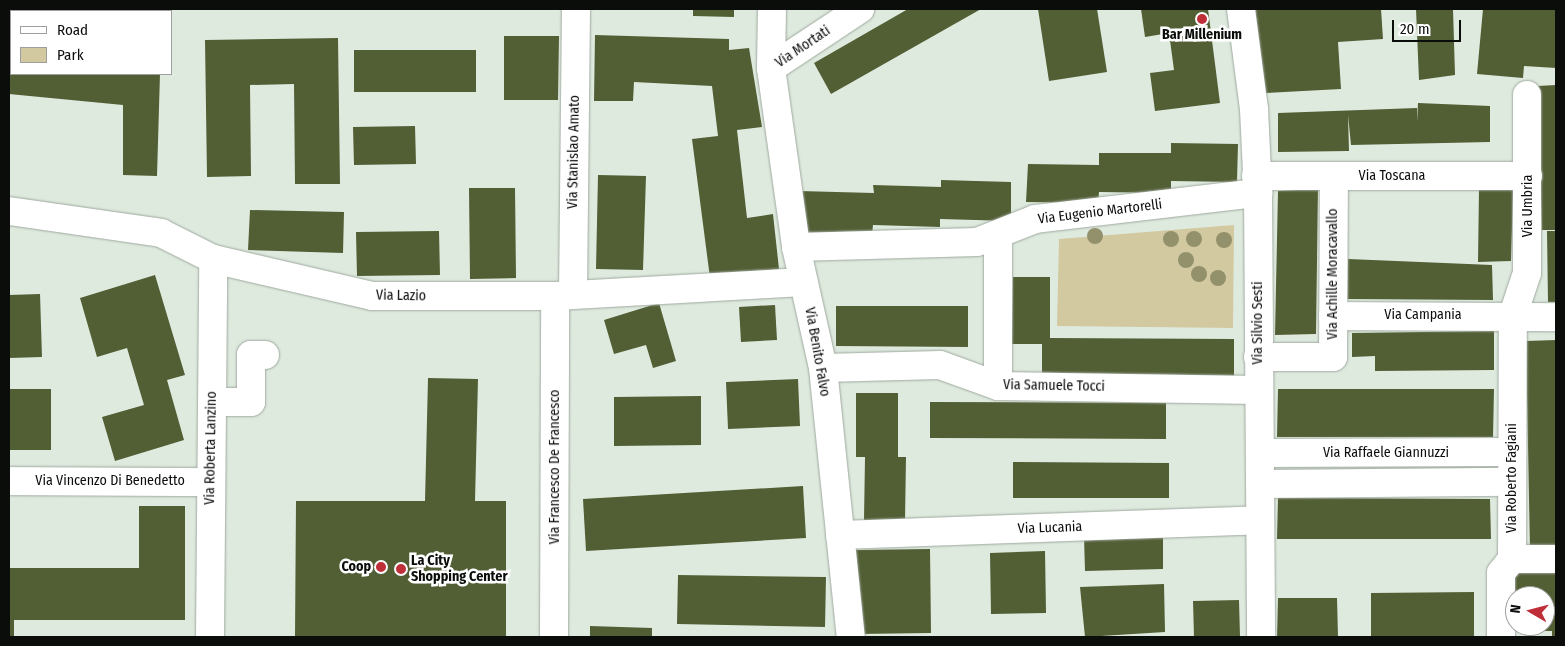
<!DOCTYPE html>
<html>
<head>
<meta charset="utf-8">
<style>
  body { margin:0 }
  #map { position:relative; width:1565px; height:646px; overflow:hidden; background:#dfeadf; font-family:"Fira Sans Condensed",sans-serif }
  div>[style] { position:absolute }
  .green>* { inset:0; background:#d2c9a1 }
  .building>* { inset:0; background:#525e34 }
  .roads { filter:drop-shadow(0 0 1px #9fa99f) drop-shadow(0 0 1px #9fa99f) }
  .minor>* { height:28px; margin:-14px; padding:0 14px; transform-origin:14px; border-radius:14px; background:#fff }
  .trees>* { width:16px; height:16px; margin:-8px; border-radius:50%; background:#93916c }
  .dots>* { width:14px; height:14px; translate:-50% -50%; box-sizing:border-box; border:2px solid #fff; border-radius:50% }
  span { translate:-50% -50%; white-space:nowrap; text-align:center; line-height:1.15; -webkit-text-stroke:5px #fff; paint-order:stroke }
  .poi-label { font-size:14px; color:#0a0d0a; font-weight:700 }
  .left { translate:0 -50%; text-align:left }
  .right { translate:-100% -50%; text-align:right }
  .street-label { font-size:14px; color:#0a0d0a }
  .frame { position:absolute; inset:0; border:10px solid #0a0d0a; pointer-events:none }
  .legend { position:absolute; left:10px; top:10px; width:162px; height:65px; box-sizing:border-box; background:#fff; border:1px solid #9d9e9d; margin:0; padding:6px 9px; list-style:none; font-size:15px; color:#0a0d0a }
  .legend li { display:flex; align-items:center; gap:10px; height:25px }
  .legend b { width:25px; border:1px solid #9d9e9d }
  .north { position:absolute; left:1505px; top:586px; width:50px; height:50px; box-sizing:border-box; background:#fff; border:1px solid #9d9e9d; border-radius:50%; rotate:278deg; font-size:14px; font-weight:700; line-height:20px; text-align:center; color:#0a0d0a }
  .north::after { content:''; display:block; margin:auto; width:18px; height:22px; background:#bf2f39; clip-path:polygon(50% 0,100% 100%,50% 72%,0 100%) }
  .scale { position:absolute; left:1392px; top:20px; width:69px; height:22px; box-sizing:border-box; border:2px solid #0a0d0a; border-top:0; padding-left:6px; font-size:15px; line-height:18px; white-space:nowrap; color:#0a0d0a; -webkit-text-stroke:4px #fff; paint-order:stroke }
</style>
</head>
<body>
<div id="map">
  <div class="green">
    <i style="clip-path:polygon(1234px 225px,1233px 328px,1057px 326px,1059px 239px)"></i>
  </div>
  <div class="building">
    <i style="clip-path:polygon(693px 9px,734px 9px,734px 17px,693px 16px)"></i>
    <i style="clip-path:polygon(908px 9px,981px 9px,831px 94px,814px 63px)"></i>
    <i style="clip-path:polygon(1038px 9px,1097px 9px,1107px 72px,1049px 81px)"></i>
    <i style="clip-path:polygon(1141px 9px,1208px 9px,1220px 103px,1155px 111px,1150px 73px,1174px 70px,1169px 33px,1145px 37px)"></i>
    <i style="clip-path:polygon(1254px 9px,1381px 9px,1383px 39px,1338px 42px,1341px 89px,1265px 93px)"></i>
    <i style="clip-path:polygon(1416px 9px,1453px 9px,1455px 75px,1419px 80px)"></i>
    <i style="clip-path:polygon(1483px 9px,1556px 9px,1556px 68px,1524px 66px,1523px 78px,1477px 74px)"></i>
    <i style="clip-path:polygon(595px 35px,729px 39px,729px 50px,749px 48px,762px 127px,737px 130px,747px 218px,773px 214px,779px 269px,710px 278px,692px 139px,718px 136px,712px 86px,634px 82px,633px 101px,594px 101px)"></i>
    <i style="clip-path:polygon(504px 36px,559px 36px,558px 100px,504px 100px)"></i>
    <i style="clip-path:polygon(338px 38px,340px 184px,295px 184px,294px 84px,250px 85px,251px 176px,207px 177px,205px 40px)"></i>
    <i style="clip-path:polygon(354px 50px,476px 50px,476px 92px,354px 92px)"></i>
    <i style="clip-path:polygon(9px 51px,11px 74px,160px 74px,157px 176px,123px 175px,123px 105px,9px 94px)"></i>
    <i style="clip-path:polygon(1556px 85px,1556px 230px,1542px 230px,1538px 86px)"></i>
    <i style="clip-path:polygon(1418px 103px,1490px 106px,1490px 142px,1351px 145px,1348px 115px,1349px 151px,1278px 152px,1278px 113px,1417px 108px,1417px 122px)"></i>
    <i style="clip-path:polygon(415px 126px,416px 164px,354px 165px,353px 127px)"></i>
    <i style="clip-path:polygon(1171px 143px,1238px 144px,1237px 182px,1171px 181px,1171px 193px,1099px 192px,1098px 203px,1026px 202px,1028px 164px,1099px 165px,1099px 153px,1171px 153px)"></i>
    <i style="clip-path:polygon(598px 175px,646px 176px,643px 270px,596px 269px)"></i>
    <i style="clip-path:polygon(941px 180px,1011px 182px,1011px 221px,940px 219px,940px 227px,873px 225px,872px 235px,797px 233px,799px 191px,874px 193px,873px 185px,941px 187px)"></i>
    <i style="clip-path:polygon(469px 188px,515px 188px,516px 278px,470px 279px)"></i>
    <i style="clip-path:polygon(1318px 189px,1316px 334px,1275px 335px,1278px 191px)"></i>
    <i style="clip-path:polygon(1479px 189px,1513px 190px,1511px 261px,1478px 262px)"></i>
    <i style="clip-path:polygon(250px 210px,344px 212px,343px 253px,248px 250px)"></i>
    <i style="clip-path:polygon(439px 231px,440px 275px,357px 276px,356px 232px)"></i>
    <i style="clip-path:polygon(1547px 231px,1556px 231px,1556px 302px,1548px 302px)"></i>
    <i style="clip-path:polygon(1348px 259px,1492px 265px,1493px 300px,1347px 299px)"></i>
    <i style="clip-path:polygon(155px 275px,185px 375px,167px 380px,184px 440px,115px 461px,102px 417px,144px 405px,127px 348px,97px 357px,80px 298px)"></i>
    <i style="clip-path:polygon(1013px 277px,1050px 277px,1050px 338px,1234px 339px,1234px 378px,1042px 377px,1042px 344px,1012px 344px)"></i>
    <i style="clip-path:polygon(40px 294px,42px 357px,9px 358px,9px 295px)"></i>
    <i style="clip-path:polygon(659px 303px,676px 361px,653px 368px,646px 345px,614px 354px,604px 320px)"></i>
    <i style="clip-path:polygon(775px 305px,777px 340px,741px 342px,739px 307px)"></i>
    <i style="clip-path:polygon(836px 306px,968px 306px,968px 347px,836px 346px)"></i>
    <i style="clip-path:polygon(1494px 331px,1494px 370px,1375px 371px,1375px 356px,1352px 357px,1352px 333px)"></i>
    <i style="clip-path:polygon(1556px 340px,1556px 550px,1530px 550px,1526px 341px)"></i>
    <i style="clip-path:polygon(428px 378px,478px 379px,475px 501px,506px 501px,506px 637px,295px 637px,296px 501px,425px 501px)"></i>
    <i style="clip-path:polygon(798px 379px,800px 426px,728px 429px,726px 382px)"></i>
    <i style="clip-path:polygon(9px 389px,51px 389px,51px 450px,9px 450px)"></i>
    <i style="clip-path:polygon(1278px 389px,1494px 389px,1493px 437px,1277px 437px)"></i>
    <i style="clip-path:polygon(856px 393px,898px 393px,898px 457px,906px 457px,905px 521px,864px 520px,865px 457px,856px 457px)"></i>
    <i style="clip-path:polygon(701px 396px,701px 445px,614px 446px,614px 397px)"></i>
    <i style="clip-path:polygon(930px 402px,1166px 403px,1166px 439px,930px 438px)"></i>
    <i style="clip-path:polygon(1013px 462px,1169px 463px,1169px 498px,1013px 498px)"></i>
    <i style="clip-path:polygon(803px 486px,806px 538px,586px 551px,583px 499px)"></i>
    <i style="clip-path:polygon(1278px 498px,1490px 499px,1491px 539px,1277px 539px)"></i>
    <i style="clip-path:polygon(139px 506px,185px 506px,185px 620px,14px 620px,14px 637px,9px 637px,9px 568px,139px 568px)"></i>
    <i style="clip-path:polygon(1163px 535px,1163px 569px,1085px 571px,1084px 536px)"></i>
    <i style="clip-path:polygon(930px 549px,931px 633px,857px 634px,856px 550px)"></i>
    <i style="clip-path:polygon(1045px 551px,1046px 613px,991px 614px,990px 553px)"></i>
    <i style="clip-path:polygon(evenodd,1556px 572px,1556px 637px,1552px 637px,1552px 631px,1510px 631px,1509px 573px,1556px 572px,1515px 596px,1545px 596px,1545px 626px,1515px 626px,1515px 596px)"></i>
    <i style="clip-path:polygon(678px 575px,826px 577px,825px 627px,677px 624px)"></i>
    <i style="clip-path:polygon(1164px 584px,1165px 632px,1085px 637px,1080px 587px)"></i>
    <i style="clip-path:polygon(1474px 592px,1474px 637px,1371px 637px,1371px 593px)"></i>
    <i style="clip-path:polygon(1278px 598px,1337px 598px,1338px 637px,1277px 637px)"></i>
    <i style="clip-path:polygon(1239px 600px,1240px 637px,1194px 637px,1193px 601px)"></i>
    <i style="clip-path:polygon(590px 626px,652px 628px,652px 637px,590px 637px)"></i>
  </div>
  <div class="roads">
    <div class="minor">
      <i style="left:772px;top:9px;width:59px;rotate:91deg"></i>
      <i style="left:771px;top:68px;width:181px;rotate:82deg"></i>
      <i style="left:796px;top:247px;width:124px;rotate:77.4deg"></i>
      <i style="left:823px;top:368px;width:270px;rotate:84.1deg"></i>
      <i style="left:1241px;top:9px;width:101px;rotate:82.6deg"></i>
      <i style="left:1254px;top:109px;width:84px;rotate:87.3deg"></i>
      <i style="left:1258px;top:193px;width:444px;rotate:89.6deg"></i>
      <i style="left:771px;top:68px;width:107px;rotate:-33.5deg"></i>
      <i style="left:1256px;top:176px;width:272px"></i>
      <i style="left:9px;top:211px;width:154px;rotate:8.2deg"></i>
      <i style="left:161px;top:233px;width:58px;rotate:26.6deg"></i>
      <i style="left:213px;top:259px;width:163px;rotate:13.1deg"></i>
      <i style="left:372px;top:296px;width:183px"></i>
      <i style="left:555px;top:296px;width:249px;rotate:-3.2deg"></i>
      <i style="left:998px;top:235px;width:151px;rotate:90deg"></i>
      <i style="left:796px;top:247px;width:181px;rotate:-1.6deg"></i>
      <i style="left:977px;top:242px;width:62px;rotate:-21.6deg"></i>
      <i style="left:1035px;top:219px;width:225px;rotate:-6.7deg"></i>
      <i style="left:573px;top:295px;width:286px;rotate:-89.4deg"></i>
      <i style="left:1333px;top:316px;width:223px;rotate:0.3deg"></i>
      <i style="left:1258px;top:357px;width:75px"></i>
      <i style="left:1333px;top:357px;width:181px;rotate:-89.7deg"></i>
      <i style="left:823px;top:368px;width:117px;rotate:-1.5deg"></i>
      <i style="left:940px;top:365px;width:62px;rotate:19.9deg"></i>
      <i style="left:998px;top:386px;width:260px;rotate:0.9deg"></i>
      <i style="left:212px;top:402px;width:39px"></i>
      <i style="left:251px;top:402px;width:47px;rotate:-90deg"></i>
      <i style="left:251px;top:355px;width:14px"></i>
      <i style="left:1260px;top:453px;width:252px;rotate:-0.2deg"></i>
      <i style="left:9px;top:481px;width:202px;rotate:0.3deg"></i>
      <i style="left:1260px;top:484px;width:252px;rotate:-0.5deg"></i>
      <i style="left:840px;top:535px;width:420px;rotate:-2deg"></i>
      <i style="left:1512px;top:559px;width:44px"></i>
      <i style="left:210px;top:637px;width:378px;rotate:-89.5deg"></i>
      <i style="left:554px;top:637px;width:341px;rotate:-89.8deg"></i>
      <i style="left:1501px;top:637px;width:64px;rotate:-90deg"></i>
      <i style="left:1501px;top:573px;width:18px;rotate:-52deg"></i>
      <i style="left:1512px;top:559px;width:244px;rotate:-89.8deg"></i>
      <i style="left:1513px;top:315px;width:44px;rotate:-71.6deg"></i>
      <i style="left:1527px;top:273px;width:178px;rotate:-90deg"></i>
    </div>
  </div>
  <div class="trees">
    <i style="left:1095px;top:236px"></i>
    <i style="left:1171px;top:239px"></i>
    <i style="left:1194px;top:239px"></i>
    <i style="left:1224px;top:240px"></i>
    <i style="left:1186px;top:260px"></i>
    <i style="left:1199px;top:274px"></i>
    <i style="left:1218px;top:278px"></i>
  </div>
  <div class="dots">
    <i style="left:1202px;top:19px;background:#bf2f39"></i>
    <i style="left:381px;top:567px;background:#bf2f39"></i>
    <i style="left:401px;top:569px;background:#bf2f39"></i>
  </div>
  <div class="poi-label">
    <span style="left:1202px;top:35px">Bar Millenium</span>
    <span class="left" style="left:411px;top:569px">La City<br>Shopping Center</span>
    <span class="right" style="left:371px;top:567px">Coop</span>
  </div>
  <div class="street-label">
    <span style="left:803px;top:47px;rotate:-34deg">Via Mortati</span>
    <span style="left:574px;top:152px;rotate:-89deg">Via Stanislao Amato</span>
    <span style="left:1392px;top:176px">Via Toscana</span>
    <span style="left:1528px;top:206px;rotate:-90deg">Via Umbria</span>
    <span style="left:1100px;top:212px;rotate:-7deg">Via Eugenio Martorelli</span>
    <span style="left:1333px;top:274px;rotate:-90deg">Via Achille Moracavallo</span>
    <span style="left:401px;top:296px;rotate:1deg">Via Lazio</span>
    <span style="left:1423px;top:315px">Via Campania</span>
    <span style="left:1258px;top:323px;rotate:-90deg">Via Silvio Sesti</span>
    <span style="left:817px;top:352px;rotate:80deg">Via Benito Falvo</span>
    <span style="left:1054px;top:386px;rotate:1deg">Via Samuele Tocci</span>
    <span style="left:211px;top:448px;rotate:-89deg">Via Roberta Lanzino</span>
    <span style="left:1386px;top:453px">Via Raffaele Giannuzzi</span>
    <span style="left:555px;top:467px;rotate:-90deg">Via Francesco De Francesco</span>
    <span style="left:1512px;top:478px;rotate:-90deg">Via Roberto Fagiani</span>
    <span style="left:110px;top:481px">Via Vincenzo Di Benedetto</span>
    <span style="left:1050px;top:528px;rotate:-2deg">Via Lucania</span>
  </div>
  <div class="frame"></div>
  <ul class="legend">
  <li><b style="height:6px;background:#fff"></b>Road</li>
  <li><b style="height:14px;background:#d2c9a1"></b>Park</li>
  </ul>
  <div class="north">N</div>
  <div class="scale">20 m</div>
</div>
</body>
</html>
